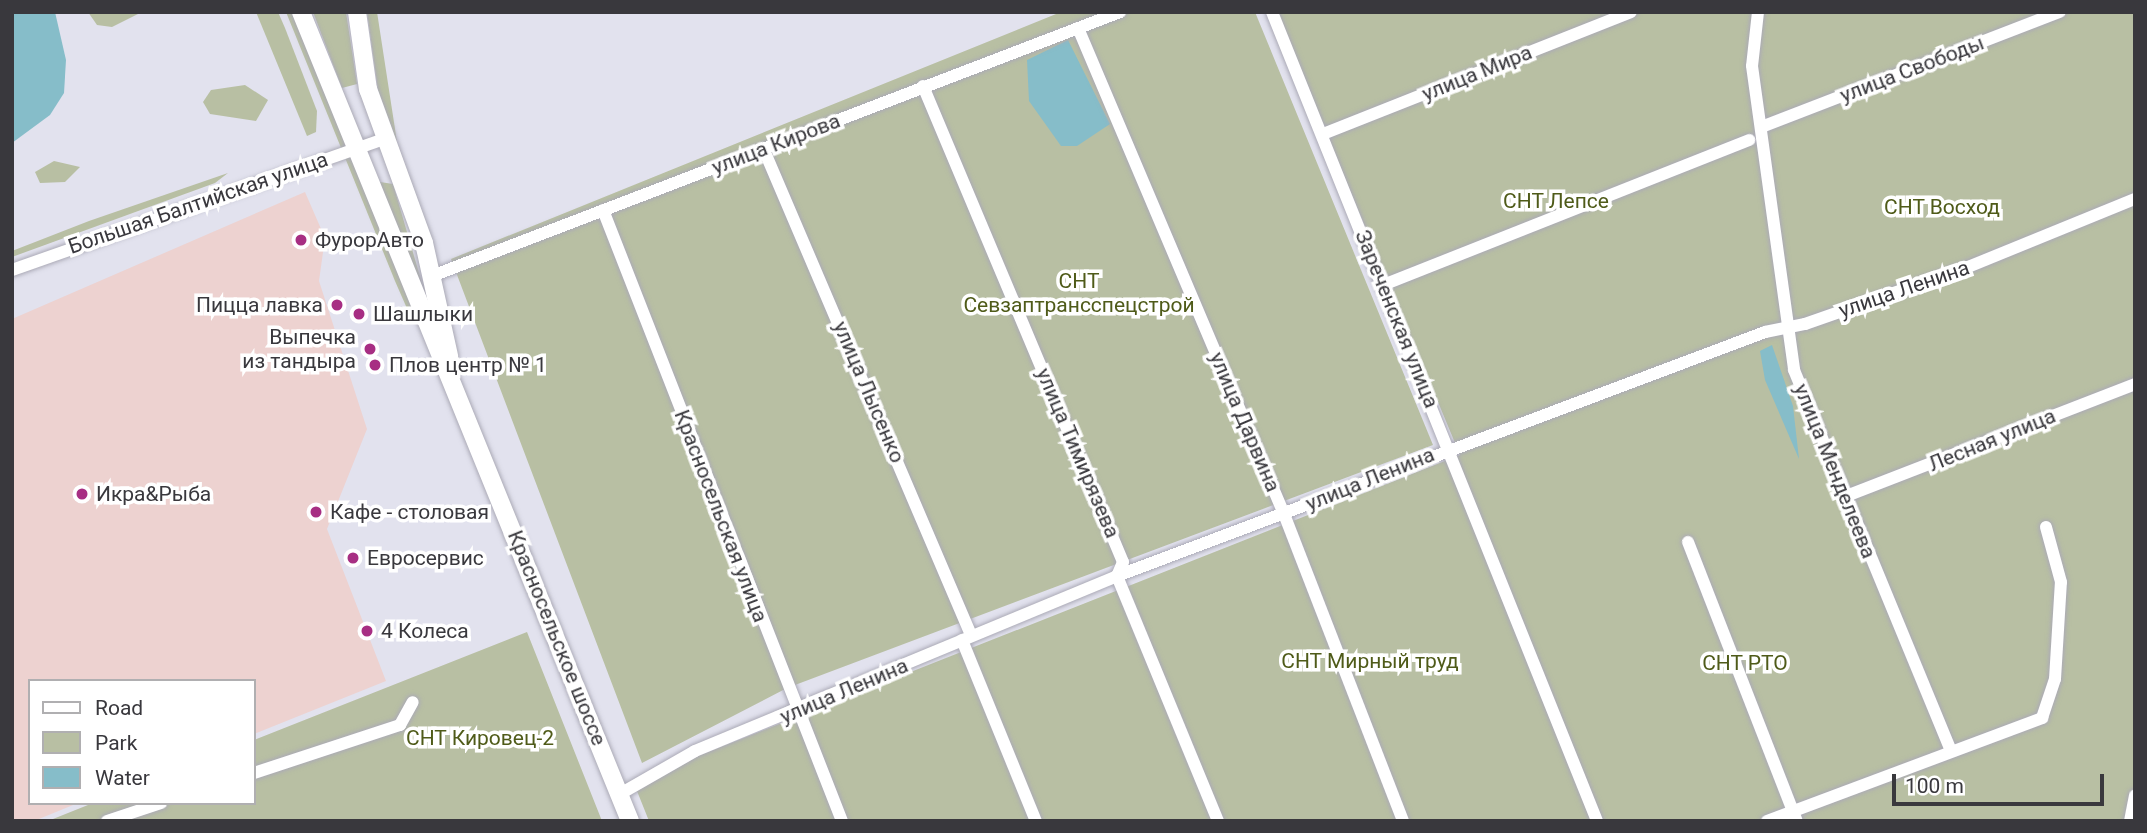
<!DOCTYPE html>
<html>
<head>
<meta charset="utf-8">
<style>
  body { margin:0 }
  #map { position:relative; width:2147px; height:833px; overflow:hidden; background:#e2e2ee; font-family:Roboto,sans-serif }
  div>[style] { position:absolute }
  .industrial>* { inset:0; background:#edd2d0 }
  .green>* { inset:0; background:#b8bfa3 }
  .water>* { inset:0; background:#86bdc9 }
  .roads { filter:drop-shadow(0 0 2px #abaab6) drop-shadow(0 0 2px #abaab6) }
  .minor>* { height:12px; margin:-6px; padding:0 6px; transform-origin:6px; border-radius:6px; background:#fff }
  .secondary>* { height:18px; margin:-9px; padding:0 9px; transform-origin:9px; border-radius:9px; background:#fff }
  .dots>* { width:19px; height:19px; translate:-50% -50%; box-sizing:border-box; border:4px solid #fff; border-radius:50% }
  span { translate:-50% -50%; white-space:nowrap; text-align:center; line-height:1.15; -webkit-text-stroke:7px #fff; paint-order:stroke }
  .street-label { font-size:21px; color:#39383d }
  .park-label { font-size:21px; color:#4f5b19 }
  .poi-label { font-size:21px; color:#39383d }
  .left { translate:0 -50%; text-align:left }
  .right { translate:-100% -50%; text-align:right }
  .frame { position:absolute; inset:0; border:14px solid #39383d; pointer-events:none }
  .legend { position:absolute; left:28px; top:679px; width:228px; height:126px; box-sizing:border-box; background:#fff; border:2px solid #b0afb1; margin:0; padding:9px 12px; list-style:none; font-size:21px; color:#39383d }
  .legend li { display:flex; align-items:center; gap:14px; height:35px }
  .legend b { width:35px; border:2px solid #b0afb1 }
  .scale { position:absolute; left:1892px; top:774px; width:212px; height:32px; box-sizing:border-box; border:4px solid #39383d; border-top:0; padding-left:9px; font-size:21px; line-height:24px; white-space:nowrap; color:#39383d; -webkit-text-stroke:5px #fff; paint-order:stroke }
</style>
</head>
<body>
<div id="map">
  <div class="industrial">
    <i style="clip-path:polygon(305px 192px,325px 238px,319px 281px,367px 429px,327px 529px,386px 681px,254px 734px,254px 681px,30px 681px,30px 803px,78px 803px,34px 821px,12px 821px,12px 319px)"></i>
  </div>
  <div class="green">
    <i style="clip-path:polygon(88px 12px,142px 12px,112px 27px,97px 25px)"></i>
    <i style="clip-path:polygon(256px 12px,278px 12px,285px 28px,317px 111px,316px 132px,307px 136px)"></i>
    <i style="clip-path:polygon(286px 12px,292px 12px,415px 312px,409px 313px,395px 281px)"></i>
    <i style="clip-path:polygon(313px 12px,346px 12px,357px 84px,342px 88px)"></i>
    <i style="clip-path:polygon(367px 12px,377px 12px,397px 142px,378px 90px)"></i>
    <i style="clip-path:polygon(1061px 12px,1255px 12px,1433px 445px,787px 688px,642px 763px,451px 259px)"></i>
    <i style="clip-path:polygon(1276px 12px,2135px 12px,2135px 821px,649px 821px,637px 791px,698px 756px,1460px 455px)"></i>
    <i style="clip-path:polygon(245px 85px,268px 100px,256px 121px,210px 114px,203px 102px,211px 90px)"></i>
    <i style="clip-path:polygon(54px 161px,80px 167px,65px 182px,40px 183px,35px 172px)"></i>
    <i style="clip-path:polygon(228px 173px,215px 183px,12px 257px,12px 251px,89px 221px)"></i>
    <i style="clip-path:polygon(380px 182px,393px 184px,428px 304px,411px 272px)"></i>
    <i style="clip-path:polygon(527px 632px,602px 821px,48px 821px,93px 803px,254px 803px,254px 740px)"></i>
  </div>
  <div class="water">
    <i style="clip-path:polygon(12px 12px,55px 12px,66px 60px,64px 93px,50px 115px,12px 143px)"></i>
    <i style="clip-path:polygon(1068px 40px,1110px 124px,1077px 146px,1061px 146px,1029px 101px,1027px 60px)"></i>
    <i style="clip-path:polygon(1772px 345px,1793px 406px,1799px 459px,1765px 380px,1760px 351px)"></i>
  </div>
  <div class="roads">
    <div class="minor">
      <i style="left:1272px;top:12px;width:872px;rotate:68.11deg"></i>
      <i style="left:1758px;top:12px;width:54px;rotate:96.3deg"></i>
      <i style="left:1752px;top:66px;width:307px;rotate:82.1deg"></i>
      <i style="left:1794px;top:370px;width:411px;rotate:67.6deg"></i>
      <i style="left:1078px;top:28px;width:528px;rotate:67.03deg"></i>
      <i style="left:1284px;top:514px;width:329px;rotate:68.8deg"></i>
      <i style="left:923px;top:86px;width:516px;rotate:67.21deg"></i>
      <i style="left:1123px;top:562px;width:15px;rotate:113deg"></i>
      <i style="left:1117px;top:576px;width:265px;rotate:67.6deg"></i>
      <i style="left:1764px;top:126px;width:317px;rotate:-21.1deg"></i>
      <i style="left:1323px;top:134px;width:331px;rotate:-21.6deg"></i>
      <i style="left:764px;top:150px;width:527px;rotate:66.89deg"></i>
      <i style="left:603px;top:210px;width:656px;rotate:68.64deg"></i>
      <i style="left:12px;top:270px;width:394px;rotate:-19.4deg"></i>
      <i style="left:432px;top:276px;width:737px;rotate:-20.99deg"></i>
      <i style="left:1383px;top:285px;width:394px;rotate:-21.6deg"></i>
      <i style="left:1849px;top:495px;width:307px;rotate:-21.2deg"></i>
      <i style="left:1688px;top:542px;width:300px;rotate:68.7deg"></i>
      <i style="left:962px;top:640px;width:196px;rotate:67.8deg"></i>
      <i style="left:254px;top:773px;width:154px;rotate:-18.2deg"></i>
      <i style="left:400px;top:725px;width:26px;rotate:-61deg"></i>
      <i style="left:620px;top:794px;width:86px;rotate:-29.8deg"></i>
      <i style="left:695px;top:751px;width:457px;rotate:-22.5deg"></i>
      <i style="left:1117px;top:576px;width:692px;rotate:-20.63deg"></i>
      <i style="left:1765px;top:332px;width:41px;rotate:-11.3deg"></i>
      <i style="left:1805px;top:324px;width:173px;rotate:-19.3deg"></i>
      <i style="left:1968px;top:267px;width:180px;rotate:-22.2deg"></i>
      <i style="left:107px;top:821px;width:57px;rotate:-18.4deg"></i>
      <i style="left:1767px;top:821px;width:294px;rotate:-20.5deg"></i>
      <i style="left:2042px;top:718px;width:41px;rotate:-71.6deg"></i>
      <i style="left:2055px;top:679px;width:97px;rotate:-86.5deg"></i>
      <i style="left:2061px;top:582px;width:57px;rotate:-105.3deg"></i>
      <i style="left:2130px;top:821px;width:26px;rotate:-79deg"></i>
    </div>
    <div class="secondary">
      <i style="left:301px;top:12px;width:873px;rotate:67.87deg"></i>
      <i style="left:357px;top:12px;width:78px;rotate:81.9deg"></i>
      <i style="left:368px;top:89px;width:164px;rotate:70deg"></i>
      <i style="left:424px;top:243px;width:116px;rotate:77.5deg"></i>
    </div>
  </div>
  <div class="dots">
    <i style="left:301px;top:240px;background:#a72e83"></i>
    <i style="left:337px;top:305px;background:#a72e83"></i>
    <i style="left:359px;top:314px;background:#a72e83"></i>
    <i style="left:370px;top:349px;background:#a72e83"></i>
    <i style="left:375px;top:365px;background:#a72e83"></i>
    <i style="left:82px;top:494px;background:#a72e83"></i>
    <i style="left:316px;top:512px;background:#a72e83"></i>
    <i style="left:353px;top:558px;background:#a72e83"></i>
    <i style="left:367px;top:631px;background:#a72e83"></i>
  </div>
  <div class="street-label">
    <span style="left:1912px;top:69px;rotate:-21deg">улица Свободы</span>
    <span style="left:1477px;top:73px;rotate:-22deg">улица Мира</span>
    <span style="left:776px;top:144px;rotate:-21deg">улица Кирова</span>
    <span style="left:198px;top:203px;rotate:-19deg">Большая Балтийская улица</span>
    <span style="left:1904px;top:289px;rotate:-19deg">улица Ленина</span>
    <span style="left:1397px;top:319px;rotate:68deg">Зареченская улица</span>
    <span style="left:869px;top:392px;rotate:67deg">улица Лысенко</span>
    <span style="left:1245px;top:422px;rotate:67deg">улица Дарвина</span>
    <span style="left:1992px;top:440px;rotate:-22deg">Лесная улица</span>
    <span style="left:1078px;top:453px;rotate:67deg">улица Тимирязева</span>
    <span style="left:1835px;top:471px;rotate:68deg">улица Менделеева</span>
    <span style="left:1370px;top:479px;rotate:-22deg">улица Ленина</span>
    <span style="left:721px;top:516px;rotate:69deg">Красносельская улица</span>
    <span style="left:557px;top:638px;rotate:68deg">Красносельское шоссе</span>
    <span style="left:844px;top:691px;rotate:-23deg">улица Ленина</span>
  </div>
  <div class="park-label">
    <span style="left:1556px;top:201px">СНТ Лепсе</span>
    <span style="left:1942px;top:207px">СНТ Восход</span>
    <span style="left:1079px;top:293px">СНТ<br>Севзаптрансспецстрой</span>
    <span style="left:1370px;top:661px">СНТ Мирный труд</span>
    <span style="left:1745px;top:663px">СНТ РТО</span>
    <span style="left:480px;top:738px">СНТ Кировец-2</span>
  </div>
  <div class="poi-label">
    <span class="left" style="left:315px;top:240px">ФурорАвто</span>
    <span class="right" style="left:323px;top:305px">Пицца лавка</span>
    <span class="left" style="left:373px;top:314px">Шашлыки</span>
    <span class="right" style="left:356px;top:349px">Выпечка<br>из тандыра</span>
    <span class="left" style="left:389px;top:365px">Плов центр № 1</span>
    <span class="left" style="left:96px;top:494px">Икра&amp;Рыба</span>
    <span class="left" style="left:330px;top:512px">Кафе - столовая</span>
    <span class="left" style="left:367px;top:558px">Евросервис</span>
    <span class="left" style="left:381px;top:631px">4 Колеса</span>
  </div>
  <div class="frame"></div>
  <ul class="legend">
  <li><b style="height:9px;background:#fff"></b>Road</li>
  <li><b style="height:19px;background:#b8bfa3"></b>Park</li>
  <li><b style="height:19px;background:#86bdc9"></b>Water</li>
  </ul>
  <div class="scale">100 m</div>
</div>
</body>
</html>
